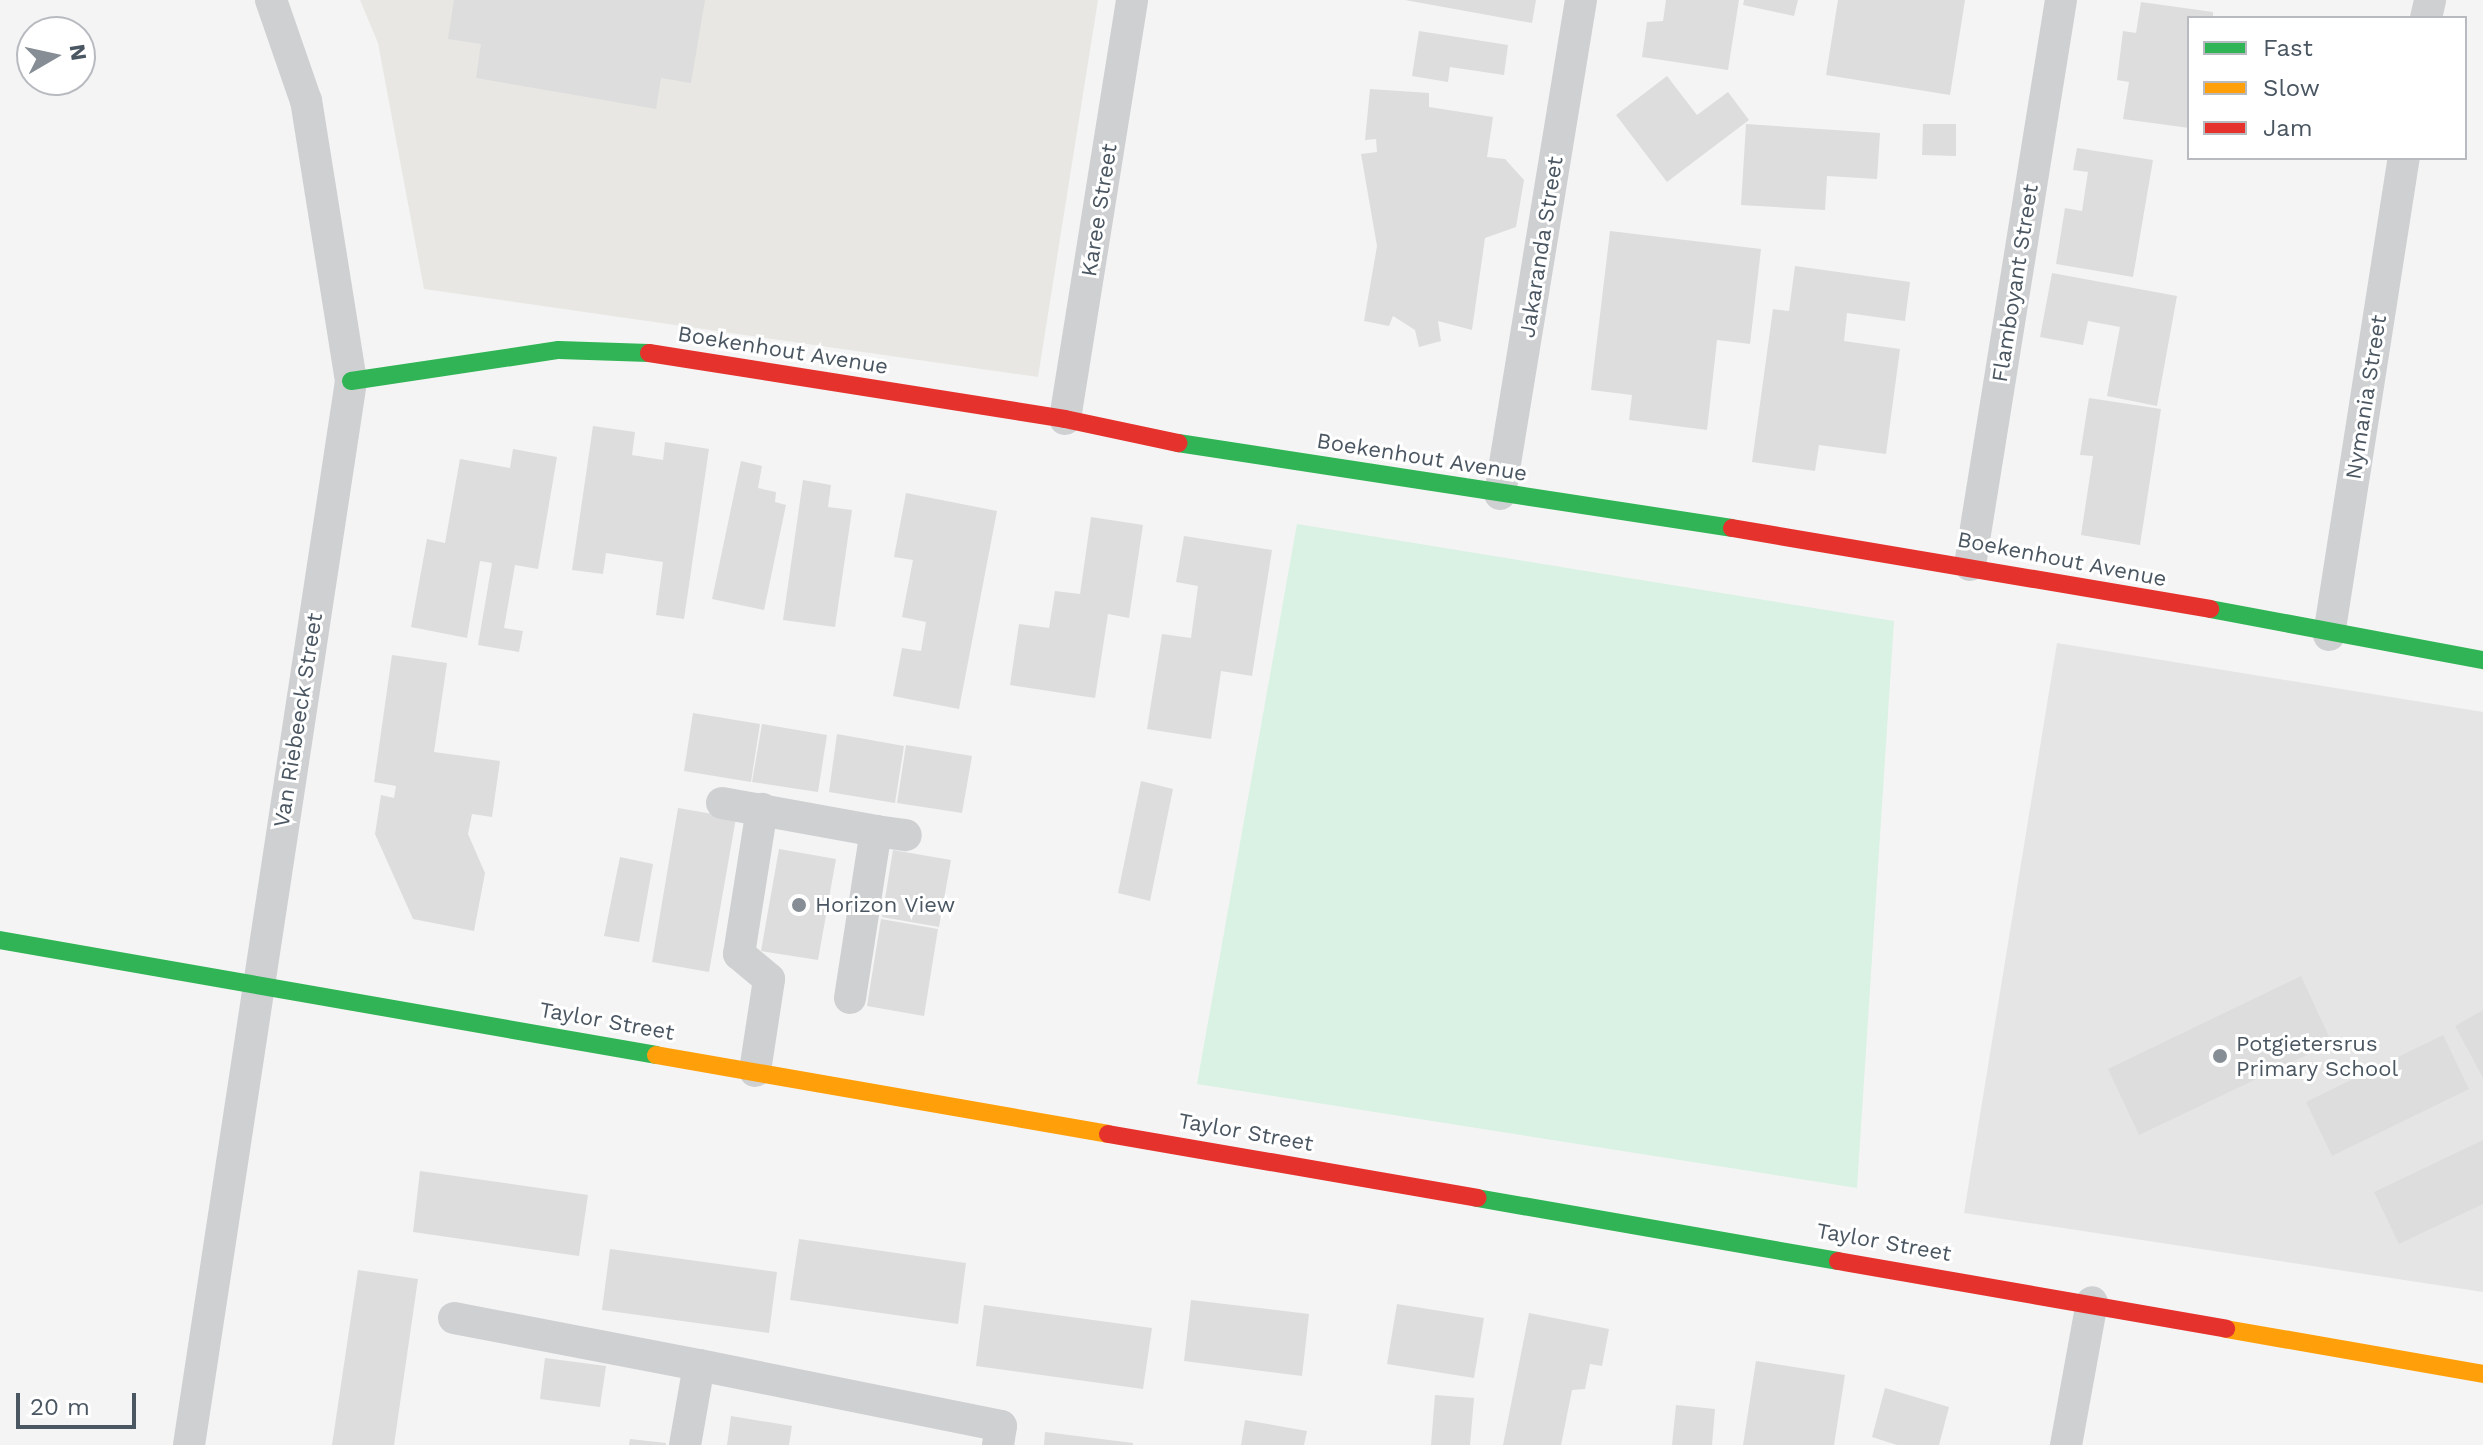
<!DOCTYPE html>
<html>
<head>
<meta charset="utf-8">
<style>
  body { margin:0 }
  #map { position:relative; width:2483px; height:1445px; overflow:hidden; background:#f4f4f4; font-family:"Work Sans",sans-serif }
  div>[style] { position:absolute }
  .commercial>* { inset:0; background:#e8e7e3 }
  .education>* { inset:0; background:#e6e5e6 }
  .green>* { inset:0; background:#d9f2e3 }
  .building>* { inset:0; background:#ddddde }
  .street>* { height:32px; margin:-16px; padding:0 16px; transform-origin:16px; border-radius:16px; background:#ced0d2 }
  .fast>* { height:18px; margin:-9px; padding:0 9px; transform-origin:9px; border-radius:9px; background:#30b455 }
  .slow>* { height:18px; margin:-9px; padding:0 9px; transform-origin:9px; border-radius:9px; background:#ff9f0a }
  .jam>* { height:18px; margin:-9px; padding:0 9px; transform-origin:9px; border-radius:9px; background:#e5322d }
  .dots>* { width:22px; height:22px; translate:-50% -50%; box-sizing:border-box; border:4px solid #fff; border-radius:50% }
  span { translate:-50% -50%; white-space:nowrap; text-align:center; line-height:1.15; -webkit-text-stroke:6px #fff; paint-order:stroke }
  .street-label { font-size:22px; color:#4a5661 }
  .poi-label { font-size:22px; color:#4a5661 }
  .left { translate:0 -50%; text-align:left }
  .legend { position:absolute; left:2187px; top:16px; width:280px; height:144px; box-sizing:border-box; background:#fff; border:2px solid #b7bbc0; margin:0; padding:10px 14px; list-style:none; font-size:24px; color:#4a5661 }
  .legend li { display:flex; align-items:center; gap:16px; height:40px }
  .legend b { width:40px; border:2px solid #b7bbc0 }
  .north { position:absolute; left:16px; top:16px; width:80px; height:80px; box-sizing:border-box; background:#fff; border:2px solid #b7bbc0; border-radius:50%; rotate:81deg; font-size:22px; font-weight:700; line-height:32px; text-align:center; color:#4a5661 }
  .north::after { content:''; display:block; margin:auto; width:28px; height:36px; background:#868d94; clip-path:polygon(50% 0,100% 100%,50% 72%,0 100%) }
  .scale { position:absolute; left:16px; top:1393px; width:120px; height:36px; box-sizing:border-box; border:4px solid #4a5661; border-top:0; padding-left:10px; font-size:24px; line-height:28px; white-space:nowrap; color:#4a5661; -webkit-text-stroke:6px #fff; paint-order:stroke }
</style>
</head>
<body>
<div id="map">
  <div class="commercial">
    <i style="clip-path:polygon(360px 0,1098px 0,1038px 377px,424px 289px,378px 43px)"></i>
  </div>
  <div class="education">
    <i style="clip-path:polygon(2057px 643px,2483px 712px,2483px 1292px,1964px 1213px)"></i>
  </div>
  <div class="green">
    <i style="clip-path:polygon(1297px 524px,1894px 621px,1857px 1188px,1197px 1084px)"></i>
  </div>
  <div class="building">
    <i style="clip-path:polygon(454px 0,705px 0,691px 83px,661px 78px,656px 109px,476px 78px,481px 44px,448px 39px)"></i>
    <i style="clip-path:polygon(1405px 0,1536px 0,1532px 23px)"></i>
    <i style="clip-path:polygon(1666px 0,1739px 0,1728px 70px,1642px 57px,1647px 22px,1663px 21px)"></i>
    <i style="clip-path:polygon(1744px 0,1798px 0,1794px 16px,1743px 5px)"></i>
    <i style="clip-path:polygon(1838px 0,1965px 0,1950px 95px,1826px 75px)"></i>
    <i style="clip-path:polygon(2141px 2px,2213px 12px,2213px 18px,2189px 18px,2189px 128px,2123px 119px,2129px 82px,2117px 80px,2123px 31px,2136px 33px)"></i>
    <i style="clip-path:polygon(1419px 31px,1508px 45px,1504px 75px,1450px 67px,1448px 82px,1412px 76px)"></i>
    <i style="clip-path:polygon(1667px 76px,1697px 115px,1728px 92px,1749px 120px,1667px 182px,1616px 115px)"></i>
    <i style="clip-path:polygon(1370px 89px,1429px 93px,1429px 107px,1493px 117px,1487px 157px,1505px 159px,1524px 180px,1516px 227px,1485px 238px,1472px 330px,1438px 321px,1441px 341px,1419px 347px,1415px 330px,1393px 316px,1389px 326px,1364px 321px,1377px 246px,1361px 154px,1377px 152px,1376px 139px,1365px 140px)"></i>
    <i style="clip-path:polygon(1746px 124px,1880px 133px,1877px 179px,1827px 176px,1825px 210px,1741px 205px)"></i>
    <i style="clip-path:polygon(1923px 124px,1956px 124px,1956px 156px,1922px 155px)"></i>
    <i style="clip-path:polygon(2077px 148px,2153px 160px,2133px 277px,2056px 264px,2065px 208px,2082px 211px,2088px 172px,2073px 170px)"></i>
    <i style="clip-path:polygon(1610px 231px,1761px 249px,1750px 344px,1717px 340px,1707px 430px,1629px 420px,1632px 395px,1591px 390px)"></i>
    <i style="clip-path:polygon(1795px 266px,1910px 282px,1905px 321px,1847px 313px,1844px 341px,1900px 349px,1886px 454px,1819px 445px,1815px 471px,1752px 462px,1773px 309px,1789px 311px)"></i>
    <i style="clip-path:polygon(2052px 273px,2177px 296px,2157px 406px,2107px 396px,2120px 327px,2088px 321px,2083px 345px,2040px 337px)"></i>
    <i style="clip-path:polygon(2089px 398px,2161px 409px,2140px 545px,2081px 535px,2093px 456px,2080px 455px)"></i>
    <i style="clip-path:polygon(593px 426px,635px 432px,632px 455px,663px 460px,665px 442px,709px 449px,684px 619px,656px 615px,663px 562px,606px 553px,603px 574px,572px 570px)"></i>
    <i style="clip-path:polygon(513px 449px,557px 457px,538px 569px,515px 565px,504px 628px,523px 631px,519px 652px,478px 645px,492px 563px,480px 561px,467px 638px,411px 627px,427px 539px,445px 543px,460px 459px,510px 468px)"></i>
    <i style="clip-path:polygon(741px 461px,762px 466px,758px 488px,776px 492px,775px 502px,786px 505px,764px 610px,712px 599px)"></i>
    <i style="clip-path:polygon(803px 480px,831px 485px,828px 507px,852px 510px,835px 627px,783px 620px)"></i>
    <i style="clip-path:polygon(906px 493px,997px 511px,959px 709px,893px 696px,902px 648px,921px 651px,926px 622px,902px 617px,913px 560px,894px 557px)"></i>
    <i style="clip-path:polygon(1091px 517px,1143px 525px,1129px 618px,1108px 614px,1095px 698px,1010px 685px,1019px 624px,1049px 628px,1055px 591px,1080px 594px)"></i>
    <i style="clip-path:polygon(1184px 536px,1272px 550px,1252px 676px,1221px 671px,1211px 739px,1147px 729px,1162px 634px,1191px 638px,1198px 586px,1176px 582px)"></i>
    <i style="clip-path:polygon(392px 655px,447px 663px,434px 752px,500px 761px,492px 817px,472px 814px,468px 834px,485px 873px,474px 931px,413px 919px,375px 834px,381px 795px,394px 798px,396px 786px,374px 782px)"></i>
    <i style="clip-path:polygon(693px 713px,760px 724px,751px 782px,684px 771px)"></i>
    <i style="clip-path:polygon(762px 724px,827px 735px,818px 792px,752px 782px)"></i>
    <i style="clip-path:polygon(837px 734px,904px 746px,895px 803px,829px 792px)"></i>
    <i style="clip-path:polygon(906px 745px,972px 756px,962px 813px,897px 803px)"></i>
    <i style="clip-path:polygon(1141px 781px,1173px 789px,1150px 901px,1118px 893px)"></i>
    <i style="clip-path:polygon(678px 808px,736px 818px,709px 972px,652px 962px)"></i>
    <i style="clip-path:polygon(779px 849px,836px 859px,818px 960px,761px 951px)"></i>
    <i style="clip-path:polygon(893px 850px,951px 860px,939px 927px,882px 917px)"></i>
    <i style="clip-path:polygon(620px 857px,653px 864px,639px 942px,604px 936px)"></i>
    <i style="clip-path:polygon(881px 919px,938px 929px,924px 1016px,867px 1006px)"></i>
    <i style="clip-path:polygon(2301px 976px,2332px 1043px,2139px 1135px,2108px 1069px)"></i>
    <i style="clip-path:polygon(2483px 1010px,2483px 1078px,2455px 1026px)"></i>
    <i style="clip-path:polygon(2443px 1035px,2469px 1089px,2332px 1156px,2306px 1102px)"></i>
    <i style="clip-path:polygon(2483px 1140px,2483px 1204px,2399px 1244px,2374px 1192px)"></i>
    <i style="clip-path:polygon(420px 1171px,588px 1195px,579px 1256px,413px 1232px)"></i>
    <i style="clip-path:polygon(799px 1239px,966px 1263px,958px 1324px,790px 1300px)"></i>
    <i style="clip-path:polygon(610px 1249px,777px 1272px,769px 1333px,602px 1310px)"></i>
    <i style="clip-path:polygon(358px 1270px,418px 1279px,394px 1445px,332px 1445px)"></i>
    <i style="clip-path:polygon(1191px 1300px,1309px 1314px,1302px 1376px,1184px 1361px)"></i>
    <i style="clip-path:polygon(1397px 1304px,1484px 1318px,1474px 1378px,1387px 1364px)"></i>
    <i style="clip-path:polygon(984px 1305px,1152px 1328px,1143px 1389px,976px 1366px)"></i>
    <i style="clip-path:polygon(1529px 1313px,1609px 1329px,1602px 1366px,1590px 1364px,1585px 1389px,1572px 1390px,1561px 1445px,1503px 1445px)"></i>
    <i style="clip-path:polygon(545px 1358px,606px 1366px,600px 1407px,540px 1399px)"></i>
    <i style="clip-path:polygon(1756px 1361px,1845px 1375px,1834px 1445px,1743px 1445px)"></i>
    <i style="clip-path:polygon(1885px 1388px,1949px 1407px,1939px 1445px,1897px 1445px,1872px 1437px)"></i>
    <i style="clip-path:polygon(1435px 1395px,1474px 1398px,1470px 1445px,1431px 1445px)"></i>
    <i style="clip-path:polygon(1676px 1405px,1715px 1409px,1712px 1445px,1672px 1445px)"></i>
    <i style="clip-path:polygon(731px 1416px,792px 1426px,789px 1445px,727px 1445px)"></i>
    <i style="clip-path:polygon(1245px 1420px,1307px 1431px,1304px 1445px,1241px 1445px)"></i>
    <i style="clip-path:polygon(1045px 1432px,1133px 1443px,1133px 1445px,1044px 1445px)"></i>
    <i style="clip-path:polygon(630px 1439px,666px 1443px,666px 1445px,629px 1445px)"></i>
  </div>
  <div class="street">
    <i style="left:2426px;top:18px;width:18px;rotate:-77deg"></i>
    <i style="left:1065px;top:419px;width:424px;rotate:-80.9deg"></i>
    <i style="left:1500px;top:494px;width:501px;rotate:-80.69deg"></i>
    <i style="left:1970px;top:565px;width:572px;rotate:-80.85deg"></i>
    <i style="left:2329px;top:635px;width:483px;rotate:-81.1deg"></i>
    <i style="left:722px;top:803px;width:157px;rotate:10.3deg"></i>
    <i style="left:850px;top:998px;width:169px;rotate:-81.2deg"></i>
    <i style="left:876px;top:831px;width:30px;rotate:8deg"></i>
    <i style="left:755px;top:1071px;width:93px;rotate:-81.3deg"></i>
    <i style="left:769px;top:979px;width:39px;rotate:-140deg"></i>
    <i style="left:739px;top:954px;width:147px;rotate:-81deg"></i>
    <i style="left:454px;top:1318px;width:249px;rotate:10.9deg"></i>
    <i style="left:699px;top:1365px;width:81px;rotate:99.9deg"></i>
    <i style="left:699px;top:1365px;width:308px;rotate:11.4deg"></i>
    <i style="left:1001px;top:1426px;width:19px;rotate:99deg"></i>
    <i style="left:189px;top:1445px;width:1076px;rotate:-81.34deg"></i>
    <i style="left:351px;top:381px;width:284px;rotate:-99.1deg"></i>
    <i style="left:306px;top:101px;width:107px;rotate:-109.1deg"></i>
    <i style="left:2066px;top:1445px;width:145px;rotate:-79.7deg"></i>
  </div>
  <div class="fast">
    <i style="left:351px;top:381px;width:210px;rotate:-8.5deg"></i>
    <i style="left:559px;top:350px;width:90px;rotate:1.9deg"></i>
    <i style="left:1178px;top:443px;width:560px;rotate:8.72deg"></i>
    <i style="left:2210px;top:609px;width:278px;rotate:10.6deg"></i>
    <i style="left:0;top:940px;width:666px;rotate:9.94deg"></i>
    <i style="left:1477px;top:1198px;width:366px;rotate:9.9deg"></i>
  </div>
  <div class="slow">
    <i style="left:656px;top:1055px;width:459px;rotate:9.9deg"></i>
    <i style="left:2226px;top:1329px;width:261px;rotate:9.9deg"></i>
  </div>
  <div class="jam">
    <i style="left:649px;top:353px;width:421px;rotate:9deg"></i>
    <i style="left:1065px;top:419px;width:116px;rotate:12deg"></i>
    <i style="left:1732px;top:528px;width:485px;rotate:9.6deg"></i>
    <i style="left:1108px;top:1134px;width:375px;rotate:9.8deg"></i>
    <i style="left:1838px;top:1261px;width:394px;rotate:9.9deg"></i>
  </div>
  <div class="dots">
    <i style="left:799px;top:905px;background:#868d94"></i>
    <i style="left:2220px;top:1056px;background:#868d94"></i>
  </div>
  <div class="street-label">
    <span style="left:1099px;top:210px;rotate:-81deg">Karee Street</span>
    <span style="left:1541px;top:247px;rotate:-81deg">Jakaranda Street</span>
    <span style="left:2015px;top:283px;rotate:-81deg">Flamboyant Street</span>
    <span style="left:783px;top:350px;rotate:9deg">Boekenhout Avenue</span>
    <span style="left:2366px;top:397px;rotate:-81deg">Nymania Street</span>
    <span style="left:1422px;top:457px;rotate:9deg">Boekenhout Avenue</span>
    <span style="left:2062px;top:559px;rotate:11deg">Boekenhout Avenue</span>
    <span style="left:298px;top:720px;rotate:-81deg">Van Riebeeck Street</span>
    <span style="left:607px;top:1021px;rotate:10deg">Taylor Street</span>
    <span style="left:1246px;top:1132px;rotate:10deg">Taylor Street</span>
    <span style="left:1884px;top:1242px;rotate:10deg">Taylor Street</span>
  </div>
  <div class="poi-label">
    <span class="left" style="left:815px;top:905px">Horizon View</span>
    <span class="left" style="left:2236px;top:1056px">Potgietersrus<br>Primary School</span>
  </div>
  <ul class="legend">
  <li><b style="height:10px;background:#30b455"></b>Fast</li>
  <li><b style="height:10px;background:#ff9f0a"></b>Slow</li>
  <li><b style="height:10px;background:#e5322d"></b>Jam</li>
  </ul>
  <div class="north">N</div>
  <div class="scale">20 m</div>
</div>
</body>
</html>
